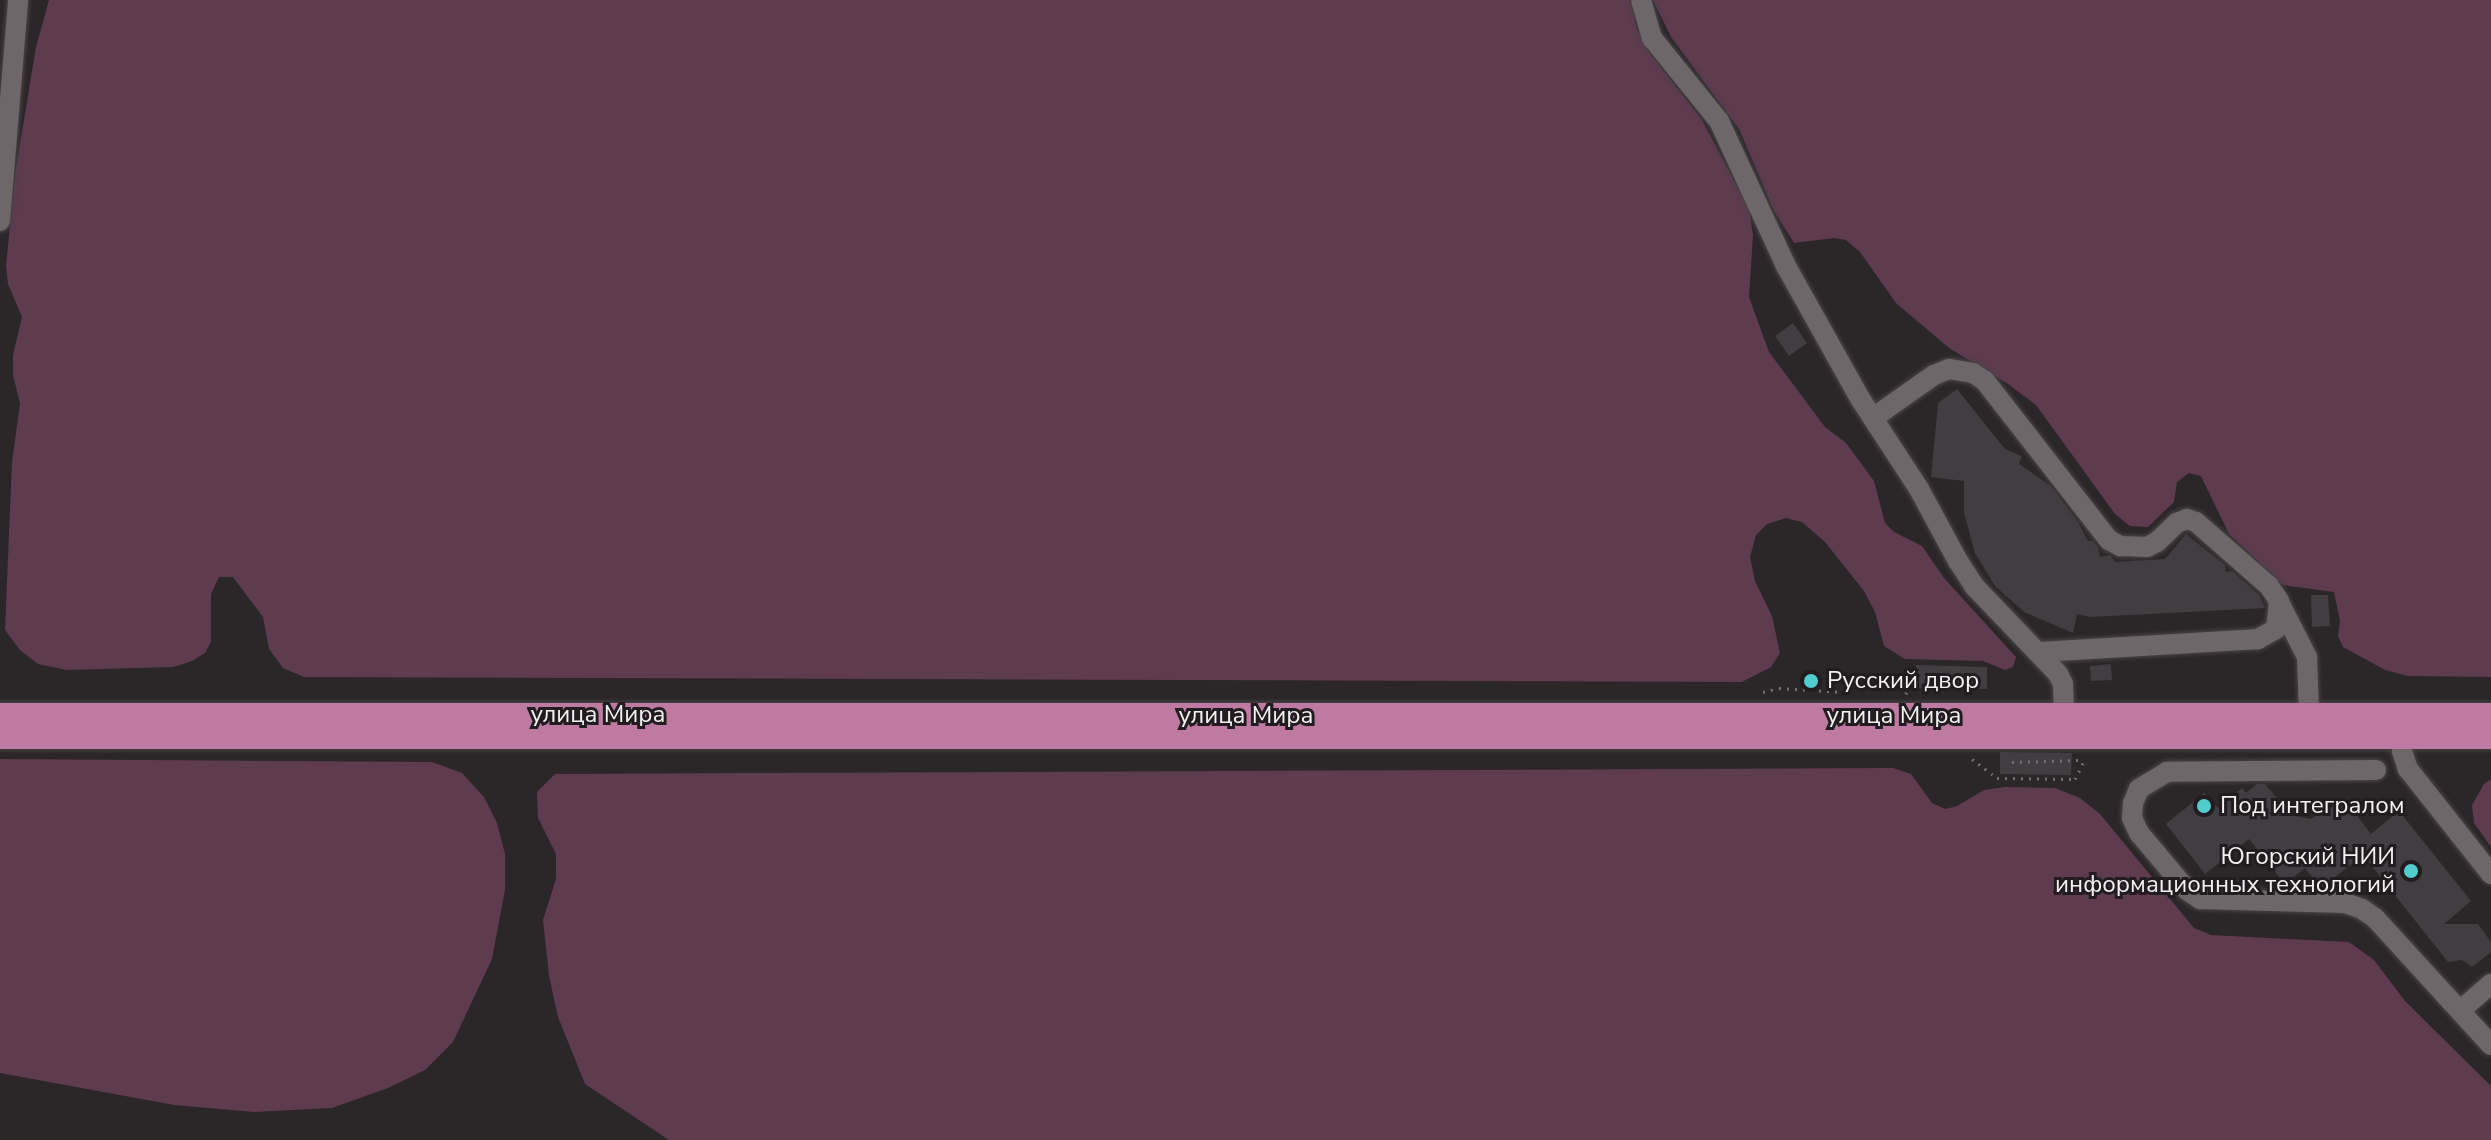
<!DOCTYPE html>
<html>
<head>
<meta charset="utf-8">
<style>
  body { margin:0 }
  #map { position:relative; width:2491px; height:1140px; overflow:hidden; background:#2b2628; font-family:"Nunito Sans",sans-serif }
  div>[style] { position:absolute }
  .green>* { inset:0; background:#5e3b4f }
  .building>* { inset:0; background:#423d40 }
  .path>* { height:3px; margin-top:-1.5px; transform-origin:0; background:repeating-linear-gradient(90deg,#736e70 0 2px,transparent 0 8px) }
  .roads { filter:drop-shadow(0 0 2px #494547) drop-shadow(0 0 2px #494547) }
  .minor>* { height:20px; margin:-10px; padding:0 10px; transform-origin:10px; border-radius:10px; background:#6d676a }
  .major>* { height:24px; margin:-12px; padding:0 12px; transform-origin:12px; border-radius:12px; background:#bf7aa2 }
  .dots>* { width:22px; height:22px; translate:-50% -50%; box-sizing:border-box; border:4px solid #211c1f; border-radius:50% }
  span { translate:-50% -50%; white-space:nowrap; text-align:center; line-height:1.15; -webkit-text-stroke:6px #211c1f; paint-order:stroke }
  .poi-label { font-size:24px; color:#f3f0f2 }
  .left { translate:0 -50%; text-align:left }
  .right { translate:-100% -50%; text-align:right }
  .street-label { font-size:24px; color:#f3f0f2 }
</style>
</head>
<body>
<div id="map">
  <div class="green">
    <i style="clip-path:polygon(49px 0,1630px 0,1637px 29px,1648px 51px,1702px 120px,1749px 209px,1753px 235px,1749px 297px,1769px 352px,1825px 427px,1846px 443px,1874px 481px,1885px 523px,1894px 532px,1922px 546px,1944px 578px,2016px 657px,2013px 667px,2005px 670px,1983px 661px,1905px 659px,1884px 646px,1875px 612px,1864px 591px,1825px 542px,1802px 522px,1786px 518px,1767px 524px,1756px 535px,1750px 557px,1755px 581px,1772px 616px,1780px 653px,1771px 667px,1742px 682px,304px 677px,283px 668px,269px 649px,263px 617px,233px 577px,219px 577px,211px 594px,211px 642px,205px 653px,192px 661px,173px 667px,67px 670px,38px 664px,20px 650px,5px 630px,12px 462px,20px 403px,13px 375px,13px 355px,22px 317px,8px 284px,6px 266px,15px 174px,36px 47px)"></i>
    <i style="clip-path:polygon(1653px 0,2491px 0,2491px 677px,2408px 676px,2385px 670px,2343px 647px,2338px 636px,2340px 621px,2334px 592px,2283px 585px,2229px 534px,2201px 476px,2189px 473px,2177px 482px,2174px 502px,2148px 527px,2130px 526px,2115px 514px,2036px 405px,2008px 384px,1949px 348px,1896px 303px,1860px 252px,1846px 240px,1834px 238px,1794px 243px,1774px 211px,1739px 129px,1671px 37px)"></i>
    <i style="clip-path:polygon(0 759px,432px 762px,462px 773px,484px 797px,497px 823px,505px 854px,505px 890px,492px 959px,453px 1042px,425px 1070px,388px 1088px,332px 1108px,254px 1112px,174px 1105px,0 1073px)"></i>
    <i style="clip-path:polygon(1893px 768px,1911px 774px,1932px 803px,1945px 809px,1957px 806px,1984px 790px,2006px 787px,2055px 788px,2080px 798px,2100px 814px,2194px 928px,2211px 935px,2349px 942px,2374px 960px,2405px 1001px,2491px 1086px,2491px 1140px,669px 1140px,585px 1084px,558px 1017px,549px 976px,543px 920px,556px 879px,556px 854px,538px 818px,537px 792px,555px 774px)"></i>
    <i style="clip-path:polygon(2491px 779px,2491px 847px,2474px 823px,2472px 805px,2484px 784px)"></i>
  </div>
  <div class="building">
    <i style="clip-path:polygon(1793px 323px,1807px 343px,1789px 356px,1775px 336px)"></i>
    <i style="clip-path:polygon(1957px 389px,2005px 449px,2022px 456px,2019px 464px,2051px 486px,2078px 522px,2088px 541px,2093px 541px,2098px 547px,2100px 557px,2110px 555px,2115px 562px,2165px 559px,2186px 534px,2225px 565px,2226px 572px,2232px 571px,2259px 595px,2265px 608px,2091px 617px,2077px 614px,2073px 633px,2024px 612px,1995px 586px,1975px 553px,1964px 513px,1964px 481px,1931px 477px,1938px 403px)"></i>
    <i style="clip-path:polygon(2311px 595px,2328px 595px,2330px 626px,2312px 627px)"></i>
    <i style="clip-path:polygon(2111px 664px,2112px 680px,2091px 681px,2090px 666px)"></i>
    <i style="clip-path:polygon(1916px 665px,1987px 667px,1987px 689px,1916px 688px)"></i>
    <i style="clip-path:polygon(2000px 752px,2072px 753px,2071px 775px,2000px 774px)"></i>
    <i style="clip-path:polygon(2257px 784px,2265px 784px,2291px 815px,2310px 819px,2345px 800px,2371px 834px,2399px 811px,2471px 901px,2444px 924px,2478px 924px,2491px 942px,2491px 952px,2472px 967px,2462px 960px,2448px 962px,2363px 855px,2321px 888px,2305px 868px,2285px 884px,2249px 839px,2205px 874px,2166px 824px,2204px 793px,2218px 808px,2242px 788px,2246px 793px)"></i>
  </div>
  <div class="path">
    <i style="left:1763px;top:692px;width:16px;rotate:-14deg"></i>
    <i style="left:1779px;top:688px;width:63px;rotate:3.6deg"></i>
    <i style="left:1906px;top:694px;width:15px;rotate:-74deg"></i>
    <i style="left:1910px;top:680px;width:7px;rotate:-27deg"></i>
    <i style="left:1916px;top:677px;width:55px"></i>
    <i style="left:1972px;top:759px;width:31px;rotate:37deg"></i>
    <i style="left:1997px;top:778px;width:78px;rotate:0.7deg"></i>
    <i style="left:2075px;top:779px;width:22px;rotate:-63deg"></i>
    <i style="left:2012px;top:762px;width:67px;rotate:-1.7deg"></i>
  </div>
  <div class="roads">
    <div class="minor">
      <i style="left:1641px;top:0;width:40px;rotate:74deg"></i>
      <i style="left:1652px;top:38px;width:107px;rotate:51.1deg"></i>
      <i style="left:1719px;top:121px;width:160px;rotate:65.2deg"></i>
      <i style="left:1786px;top:266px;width:154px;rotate:60.8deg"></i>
      <i style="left:1861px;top:400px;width:106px;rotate:56.9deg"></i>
      <i style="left:1919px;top:489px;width:82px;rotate:61.6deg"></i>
      <i style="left:1958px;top:561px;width:30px;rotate:57deg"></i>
      <i style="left:1974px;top:586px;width:122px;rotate:46.3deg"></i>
      <i style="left:2058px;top:674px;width:11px;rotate:63deg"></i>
      <i style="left:2063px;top:684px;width:32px;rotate:88deg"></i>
      <i style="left:0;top:221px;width:222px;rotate:-85.3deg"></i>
      <i style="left:1873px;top:418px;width:75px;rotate:-35.2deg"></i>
      <i style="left:1934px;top:375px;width:16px;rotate:-22deg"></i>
      <i style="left:1949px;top:369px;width:24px;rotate:9deg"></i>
      <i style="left:1973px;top:373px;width:14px;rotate:34deg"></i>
      <i style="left:1985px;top:381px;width:202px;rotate:52.1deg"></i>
      <i style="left:2109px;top:540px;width:13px;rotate:29deg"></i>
      <i style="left:2120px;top:546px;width:27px;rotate:2deg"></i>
      <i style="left:2147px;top:547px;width:11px;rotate:-27deg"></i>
      <i style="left:2157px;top:542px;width:28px;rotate:-44deg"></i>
      <i style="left:2177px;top:523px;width:11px;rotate:-22deg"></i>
      <i style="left:2187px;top:519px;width:9px;rotate:18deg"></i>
      <i style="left:2196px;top:522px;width:97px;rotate:41.2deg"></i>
      <i style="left:2269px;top:586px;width:18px;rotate:56deg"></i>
      <i style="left:2279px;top:601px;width:28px;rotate:96deg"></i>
      <i style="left:2276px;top:629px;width:21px;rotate:151deg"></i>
      <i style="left:2258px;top:639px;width:217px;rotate:176.6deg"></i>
      <i style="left:2279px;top:602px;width:62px;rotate:63deg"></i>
      <i style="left:2307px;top:657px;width:58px;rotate:88deg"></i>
      <i style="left:2402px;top:737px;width:14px;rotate:90deg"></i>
      <i style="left:2402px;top:751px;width:19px;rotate:72deg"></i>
      <i style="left:2408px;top:769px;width:134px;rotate:51.7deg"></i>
      <i style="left:2376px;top:770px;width:209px;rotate:179.5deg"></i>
      <i style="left:2167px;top:772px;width:33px;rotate:149deg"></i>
      <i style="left:2139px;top:789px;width:15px;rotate:113deg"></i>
      <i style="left:2133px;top:803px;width:15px;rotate:94deg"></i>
      <i style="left:2132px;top:818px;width:17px;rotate:65deg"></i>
      <i style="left:2139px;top:833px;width:75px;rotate:49.9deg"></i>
      <i style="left:2187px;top:890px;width:16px;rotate:35deg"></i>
      <i style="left:2200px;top:899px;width:145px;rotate:1.6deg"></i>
      <i style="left:2345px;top:903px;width:18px;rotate:19deg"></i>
      <i style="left:2362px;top:909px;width:16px;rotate:35deg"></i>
      <i style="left:2375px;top:918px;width:172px;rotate:47.6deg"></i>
      <i style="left:2462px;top:1009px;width:38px;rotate:-41deg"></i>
    </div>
    <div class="major">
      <i style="left:0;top:715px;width:2491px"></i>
      <i style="left:0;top:737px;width:2491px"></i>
    </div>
  </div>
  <div class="dots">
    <i style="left:1811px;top:681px;background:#52cdcd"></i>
    <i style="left:2204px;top:806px;background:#52cdcd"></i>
    <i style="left:2411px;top:871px;background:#52cdcd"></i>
  </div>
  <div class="poi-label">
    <span class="left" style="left:1827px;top:681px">Русский двор</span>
    <span class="left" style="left:2220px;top:806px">Под интегралом</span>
    <span class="right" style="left:2395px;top:871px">Югорский НИИ<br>информационных технологий</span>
  </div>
  <div class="street-label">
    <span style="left:598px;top:715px">улица Мира</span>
    <span style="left:1246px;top:716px">улица Мира</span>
    <span style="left:1894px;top:716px">улица Мира</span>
  </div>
</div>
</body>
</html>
